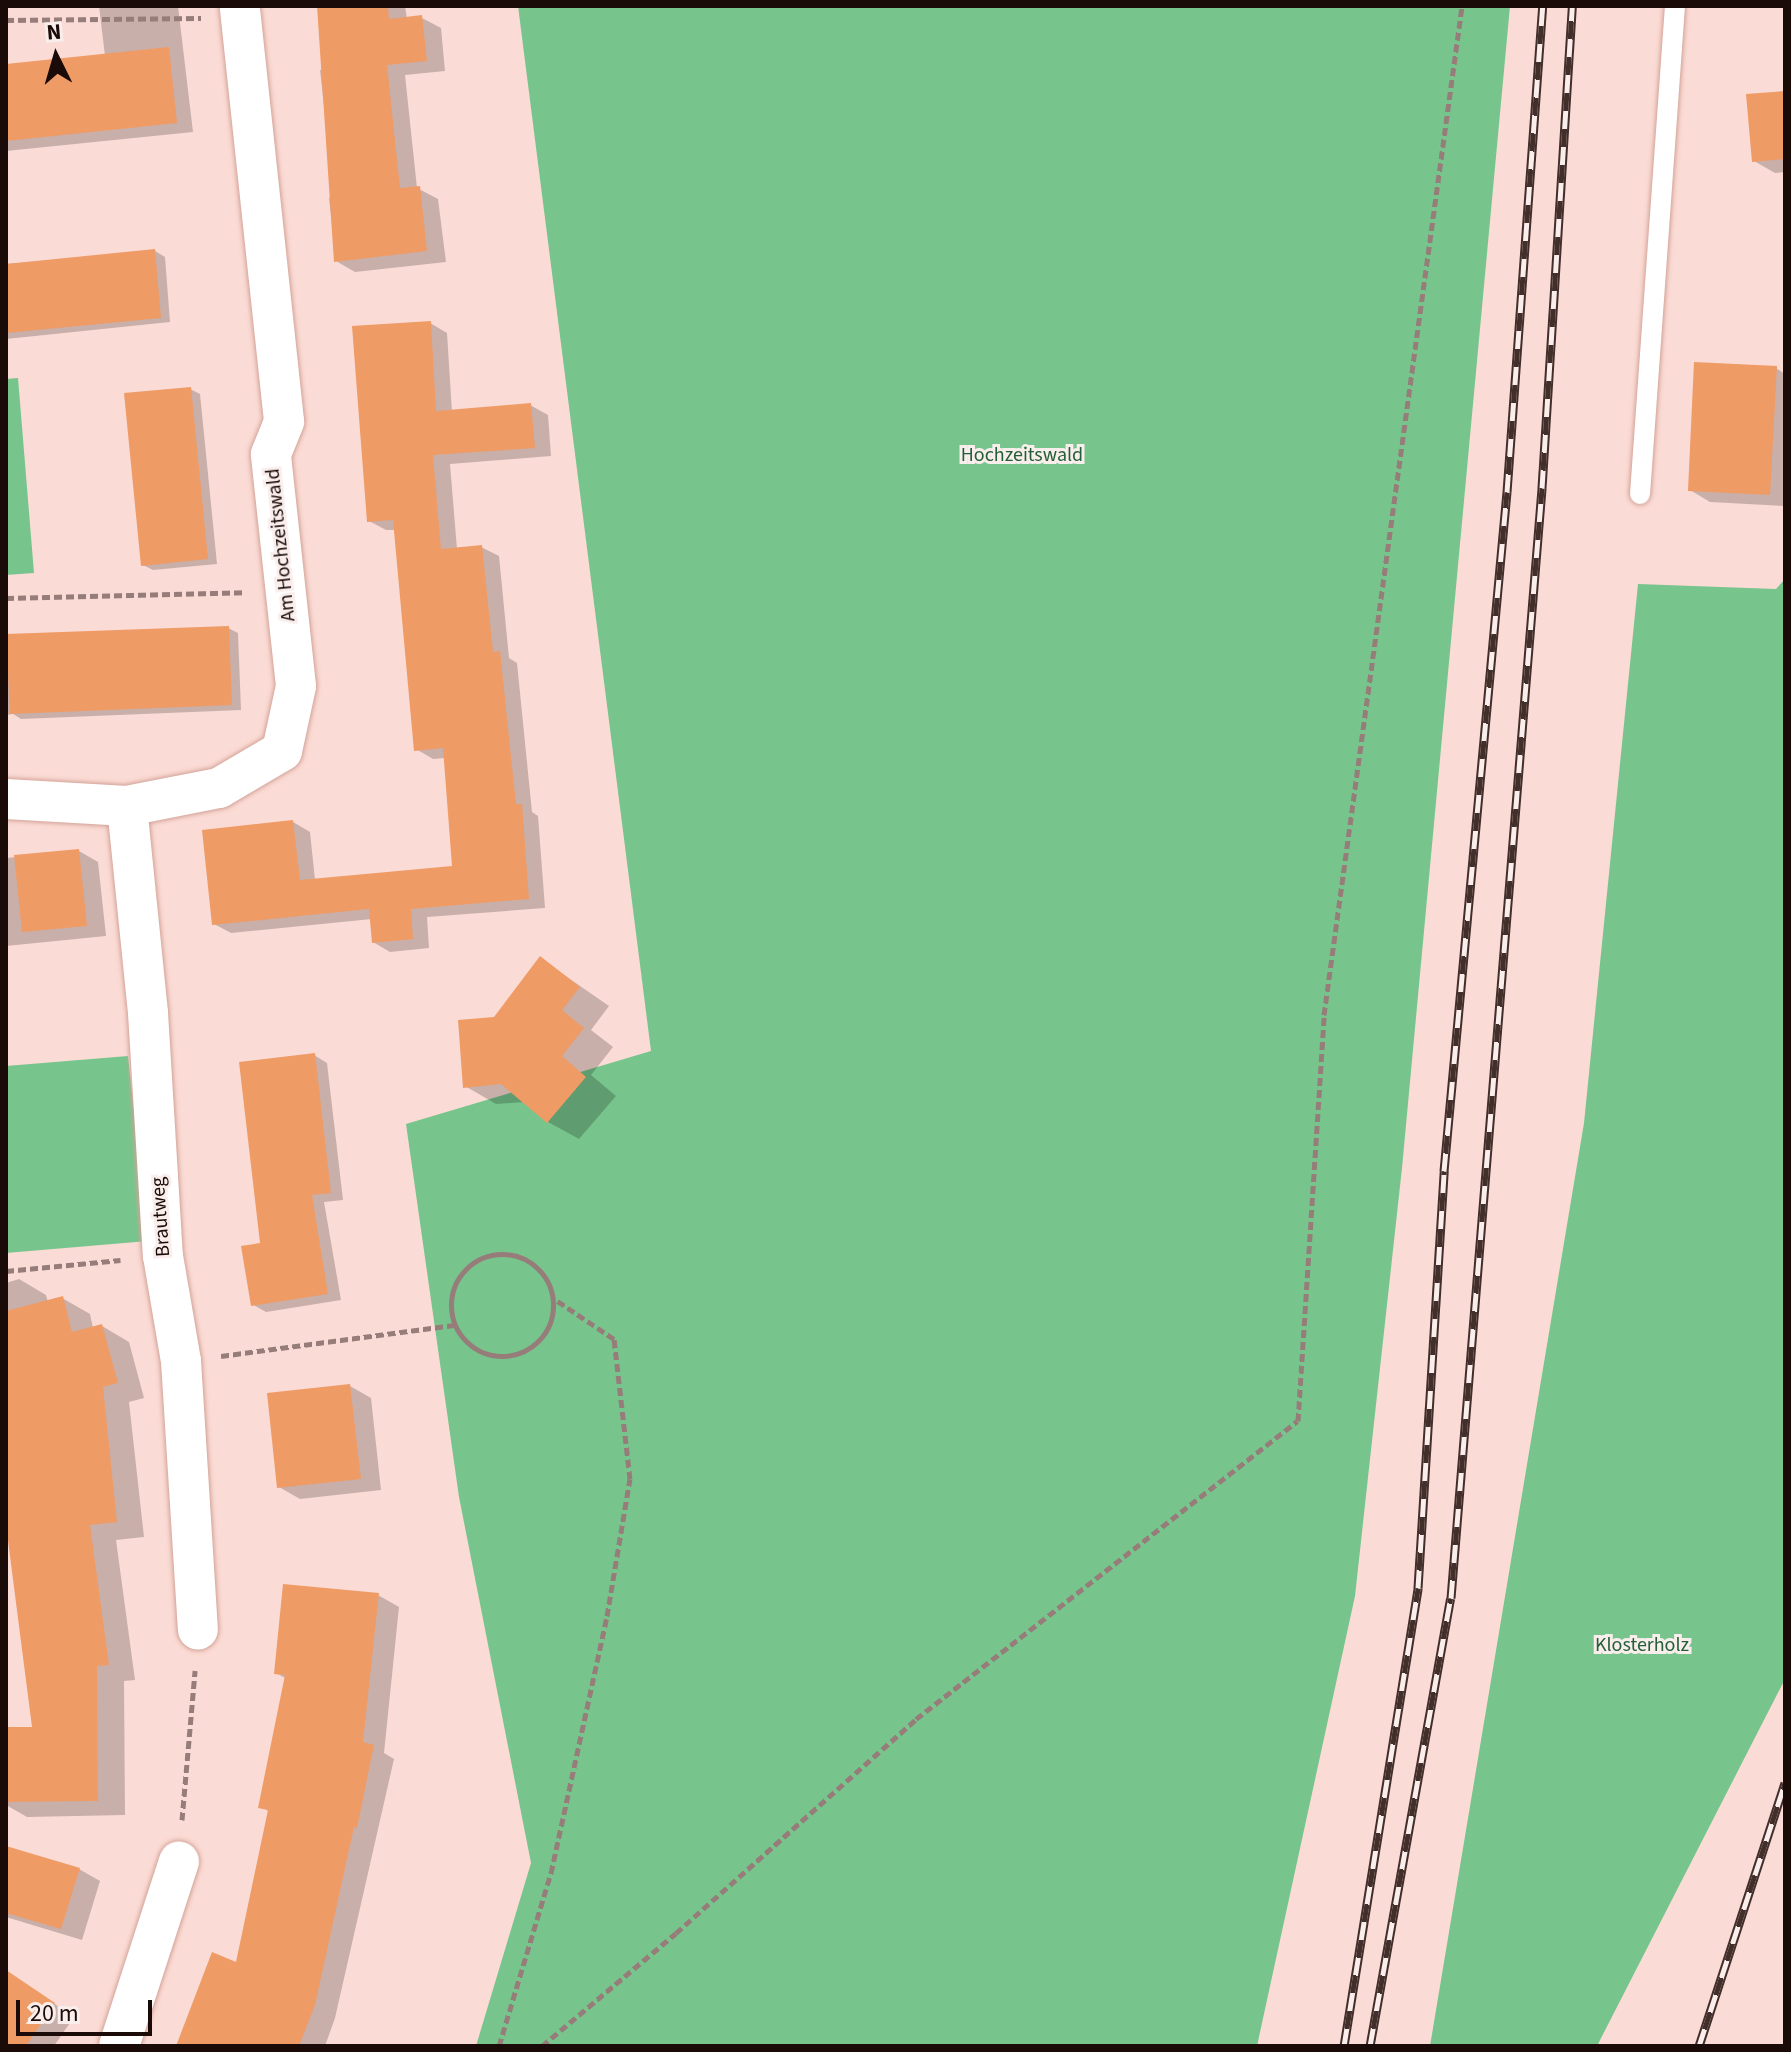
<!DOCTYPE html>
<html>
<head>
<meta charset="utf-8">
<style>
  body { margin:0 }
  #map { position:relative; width:1791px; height:2052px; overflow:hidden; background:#fbdbd5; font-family:"Source Sans 3",sans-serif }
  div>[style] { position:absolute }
  .green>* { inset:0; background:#77c58d }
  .shadow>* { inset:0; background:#0003 }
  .building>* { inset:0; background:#ef9b66 }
  .path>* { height:5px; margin-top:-2.5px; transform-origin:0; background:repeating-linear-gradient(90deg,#967d79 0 8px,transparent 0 12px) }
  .path>.ring { margin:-2.5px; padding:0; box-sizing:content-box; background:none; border:5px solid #967d79; border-radius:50% }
  .roads { filter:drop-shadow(0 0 2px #d3a398) drop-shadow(0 0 2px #d3a398) }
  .lane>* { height:20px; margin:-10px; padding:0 10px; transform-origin:10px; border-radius:10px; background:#fff }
  .street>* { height:40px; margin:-20px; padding:0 20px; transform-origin:20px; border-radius:20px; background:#fff }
  .rail>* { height:9px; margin-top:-4.5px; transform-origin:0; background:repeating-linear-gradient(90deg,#f9eeec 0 18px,#422f2b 0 36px); box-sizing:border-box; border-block:2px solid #422f2b }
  span { translate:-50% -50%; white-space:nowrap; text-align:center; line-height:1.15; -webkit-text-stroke:6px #f9eeec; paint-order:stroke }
  .park-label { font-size:20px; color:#225f37 }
  .street-label { font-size:20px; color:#1b0b08 }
  .frame { position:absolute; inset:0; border:8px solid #1b0b08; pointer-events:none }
  .north { position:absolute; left:16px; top:16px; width:80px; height:80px; -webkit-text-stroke:6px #f9eeec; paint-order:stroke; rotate:355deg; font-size:22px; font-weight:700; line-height:32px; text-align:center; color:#1b0b08 }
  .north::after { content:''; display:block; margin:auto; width:28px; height:36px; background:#1b0b08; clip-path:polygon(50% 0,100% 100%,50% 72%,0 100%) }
  .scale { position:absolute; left:16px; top:2000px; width:136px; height:36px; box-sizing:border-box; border:4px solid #1b0b08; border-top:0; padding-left:10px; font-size:24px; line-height:28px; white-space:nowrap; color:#1b0b08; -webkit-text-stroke:6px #f9eeec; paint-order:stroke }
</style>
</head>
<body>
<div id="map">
  <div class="green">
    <i style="clip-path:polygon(518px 6px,1510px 6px,1402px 1168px,1355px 1596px,1257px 2046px,476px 2046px,531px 1863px,459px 1497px,406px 1124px,651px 1051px)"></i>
    <i style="clip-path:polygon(18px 378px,34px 573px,6px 575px,6px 379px)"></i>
    <i style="clip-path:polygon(1785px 579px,1785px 1679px,1597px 2046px,1430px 2046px,1584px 1123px,1638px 584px,1776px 589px)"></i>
    <i style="clip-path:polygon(128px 1056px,148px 1241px,6px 1253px,6px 1066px)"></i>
  </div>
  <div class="shadow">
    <i style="clip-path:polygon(99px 6px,178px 6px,193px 132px,6px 151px,6px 66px,105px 56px)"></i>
    <i style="clip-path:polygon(318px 6px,405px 6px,407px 19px,422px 18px,441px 28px,445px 71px,405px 75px,417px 188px,438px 199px,446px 262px,355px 272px,336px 261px,329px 198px,334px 197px,320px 70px,325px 69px)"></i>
    <i style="clip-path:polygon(1785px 93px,1785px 172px,1775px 173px,1754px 161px)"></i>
    <i style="clip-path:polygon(155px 251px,165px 257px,170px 322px,6px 339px,6px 264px)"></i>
    <i style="clip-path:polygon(430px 323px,447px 333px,452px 412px,530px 405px,548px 415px,551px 456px,450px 464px,457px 549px,481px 547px,499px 556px,509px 658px,517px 663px,532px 812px,538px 816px,545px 908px,427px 917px,429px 948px,390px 952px,373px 942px,372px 919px,231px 933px,214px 924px,293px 822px,310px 832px,315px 880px,454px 868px,445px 758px,433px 759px,416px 749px,396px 530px,386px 530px,369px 521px)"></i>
    <i style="clip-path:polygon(1776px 368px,1785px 374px,1785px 506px,1710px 502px,1690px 490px)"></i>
    <i style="clip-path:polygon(190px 389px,200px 394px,217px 564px,153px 570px,143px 565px)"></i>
    <i style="clip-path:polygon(228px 628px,238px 633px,241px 710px,21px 719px,13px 714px,6px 715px,6px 636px)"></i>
    <i style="clip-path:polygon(79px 851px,98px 862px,106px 936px,6px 946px,6px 858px)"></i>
    <i style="clip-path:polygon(541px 959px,609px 1006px,591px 1030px,613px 1047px,591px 1075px,616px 1096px,579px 1139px,548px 1122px,525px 1102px,496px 1104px,465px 1086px,495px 1019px)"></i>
    <i style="clip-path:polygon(314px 1055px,327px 1063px,343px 1200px,324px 1202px,341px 1300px,266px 1312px,252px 1304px,262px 1245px)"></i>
    <i style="clip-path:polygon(19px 1279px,46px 1295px,48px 1302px,62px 1298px,90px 1314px,93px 1328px,102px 1326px,129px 1342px,144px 1398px,129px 1402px,144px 1537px,116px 1540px,135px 1680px,124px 1681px,125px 1815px,27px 1817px,6px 1805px,6px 1729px,35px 1729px,6px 1497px,6px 1283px)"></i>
    <i style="clip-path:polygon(350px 1386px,371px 1398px,381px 1490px,300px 1499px,279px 1487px)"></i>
    <i style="clip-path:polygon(378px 1595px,399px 1607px,384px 1753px,394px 1759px,335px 2018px,325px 2046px,178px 2046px,237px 1964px,270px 1812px,261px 1807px,287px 1679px,276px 1673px)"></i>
    <i style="clip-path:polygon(6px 1848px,79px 1869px,100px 1881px,82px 1940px,6px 1917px)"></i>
    <i style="clip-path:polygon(6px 1971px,74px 2017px,54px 2046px,6px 2045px)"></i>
  </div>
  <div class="building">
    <i style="clip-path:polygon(317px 6px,388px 6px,389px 19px,422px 15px,427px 61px,387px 65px,400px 188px,420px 186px,427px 251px,334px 262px)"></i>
    <i style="clip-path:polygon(169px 47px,177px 123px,6px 141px,6px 64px)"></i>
    <i style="clip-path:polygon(1785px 91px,1785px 159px,1752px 162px,1746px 94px)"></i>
    <i style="clip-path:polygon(155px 249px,161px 318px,6px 333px,6px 264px)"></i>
    <i style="clip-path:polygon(431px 321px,436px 411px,531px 403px,535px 448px,433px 455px,441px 549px,482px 545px,493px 652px,500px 651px,516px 804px,522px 804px,529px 899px,411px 909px,413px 939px,372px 943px,369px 909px,212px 925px,202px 830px,293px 820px,300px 880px,452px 866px,443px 748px,414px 751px,393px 520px,367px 522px,352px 326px)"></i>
    <i style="clip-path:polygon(1694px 362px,1777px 366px,1770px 495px,1688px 491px)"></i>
    <i style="clip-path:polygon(191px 387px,208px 559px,141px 566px,124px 393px)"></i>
    <i style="clip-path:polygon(229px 626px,232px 705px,10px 714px,6px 634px)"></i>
    <i style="clip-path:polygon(79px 849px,87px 926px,22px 932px,14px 855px)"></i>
    <i style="clip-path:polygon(540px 956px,580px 987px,562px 1010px,584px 1028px,562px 1056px,586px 1077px,547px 1123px,501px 1084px,463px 1088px,458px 1020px,494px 1017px)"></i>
    <i style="clip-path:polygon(315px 1053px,331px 1193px,312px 1195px,328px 1294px,251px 1306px,241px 1246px,260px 1243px,239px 1062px)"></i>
    <i style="clip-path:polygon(63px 1296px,72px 1332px,102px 1324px,118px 1383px,103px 1387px,117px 1522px,90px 1525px,109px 1665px,97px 1666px,98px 1801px,6px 1802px,6px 1727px,32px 1727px,6px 1525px,6px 1311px)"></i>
    <i style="clip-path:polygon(350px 1384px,361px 1479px,277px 1488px,267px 1393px)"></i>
    <i style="clip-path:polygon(283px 1584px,379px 1593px,363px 1742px,374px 1745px,357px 1828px,354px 1827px,315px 2005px,299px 2046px,176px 2046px,212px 1952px,236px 1962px,268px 1810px,258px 1808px,285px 1675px,274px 1674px)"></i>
    <i style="clip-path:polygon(6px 1846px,80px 1868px,61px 1929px,6px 1913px)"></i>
    <i style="clip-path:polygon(6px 1970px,55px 2003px,26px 2046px,6px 2046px)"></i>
  </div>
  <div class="path">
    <i style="left:6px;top:20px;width:195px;rotate:-0.6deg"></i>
    <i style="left:6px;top:598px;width:239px;rotate:-1.4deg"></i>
    <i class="ring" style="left:451px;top:1254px;width:97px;height:97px"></i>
    <i style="left:6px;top:1271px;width:115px;rotate:-5.5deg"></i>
    <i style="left:221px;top:1356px;width:235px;rotate:-7.6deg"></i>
    <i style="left:182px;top:1820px;width:150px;rotate:-85deg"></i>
    <i style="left:499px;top:2046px;width:181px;rotate:-73.3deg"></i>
    <i style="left:551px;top:1873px;width:263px;rotate:-77.7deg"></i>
    <i style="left:607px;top:1616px;width:139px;rotate:-80.5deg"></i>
    <i style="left:630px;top:1479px;width:141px;rotate:-96.5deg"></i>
    <i style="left:614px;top:1339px;width:73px;rotate:-146.1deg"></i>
    <i style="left:542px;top:2046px;width:175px;rotate:-40.1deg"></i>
    <i style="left:676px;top:1933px;width:322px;rotate:-41.7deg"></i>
    <i style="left:916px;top:1719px;width:484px;rotate:-38deg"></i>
    <i style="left:1298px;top:1421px;width:407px;rotate:-86.3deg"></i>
    <i style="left:1324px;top:1015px;width:1018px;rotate:-82.21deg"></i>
  </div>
  <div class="roads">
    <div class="lane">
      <i style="left:1640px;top:494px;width:489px;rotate:-85.9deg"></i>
    </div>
    <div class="street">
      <i style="left:6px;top:799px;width:121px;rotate:3.3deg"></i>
      <i style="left:127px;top:806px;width:94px;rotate:-11.1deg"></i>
      <i style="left:219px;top:788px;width:73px;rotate:-30.4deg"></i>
      <i style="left:282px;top:751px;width:66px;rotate:-77.8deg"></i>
      <i style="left:296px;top:686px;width:233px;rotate:-96.2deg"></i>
      <i style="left:271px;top:454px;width:35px;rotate:-68deg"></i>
      <i style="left:284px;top:421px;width:417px;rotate:-96.1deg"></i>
      <i style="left:127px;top:806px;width:208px;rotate:84.2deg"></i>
      <i style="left:148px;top:1013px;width:243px;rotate:86.5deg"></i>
      <i style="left:163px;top:1256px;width:107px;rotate:80.3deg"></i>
      <i style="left:181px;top:1361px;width:269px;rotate:86.4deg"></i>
      <i style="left:119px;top:2046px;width:194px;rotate:-72deg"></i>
    </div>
  </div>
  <div class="rail">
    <i style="left:1344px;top:2046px;width:464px;rotate:-80.8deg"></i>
    <i style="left:1418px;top:1588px;width:418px;rotate:-86.4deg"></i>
    <i style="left:1444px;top:1171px;width:682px;rotate:-84.7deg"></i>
    <i style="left:1507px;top:492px;width:487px;rotate:-85.8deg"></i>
    <i style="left:1370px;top:2046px;width:455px;rotate:-79.8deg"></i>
    <i style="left:1451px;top:1598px;width:1114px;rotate:-85.31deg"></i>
    <i style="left:1542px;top:488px;width:483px;rotate:-86.4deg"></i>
    <i style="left:1699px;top:2046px;width:277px;rotate:-71.9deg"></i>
  </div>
  <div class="park-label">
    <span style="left:1022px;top:455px">Hochzeitswald</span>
    <span style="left:1642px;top:1645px">Klosterholz</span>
  </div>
  <div class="street-label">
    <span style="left:281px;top:545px;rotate:-96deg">Am Hochzeitswald</span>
    <span style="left:161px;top:1217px;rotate:-94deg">Brautweg</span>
  </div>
  <div class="frame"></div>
  <div class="north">N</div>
  <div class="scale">20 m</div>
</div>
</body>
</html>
